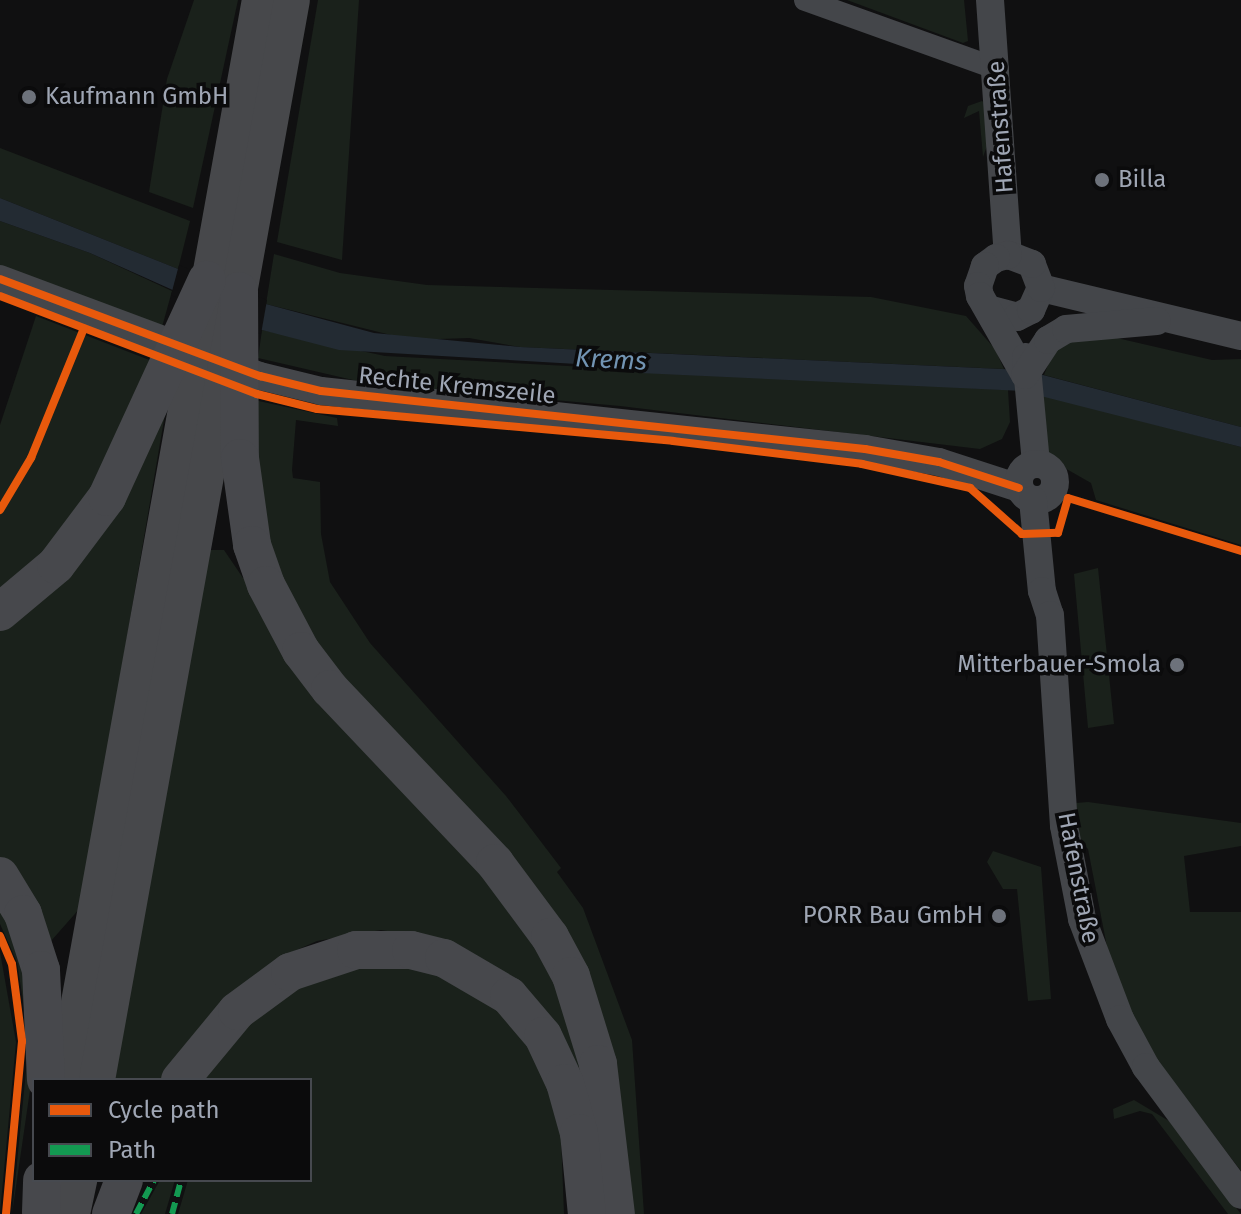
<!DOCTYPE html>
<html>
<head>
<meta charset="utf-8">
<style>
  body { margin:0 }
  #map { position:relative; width:1241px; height:1214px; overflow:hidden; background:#101011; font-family:"Fira Sans",sans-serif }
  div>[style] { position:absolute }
  .green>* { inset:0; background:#1a211b }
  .water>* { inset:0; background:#232b33 }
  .pier>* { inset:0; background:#101011 }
  .minor>* { height:22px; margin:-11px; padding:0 11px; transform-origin:11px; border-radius:11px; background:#44464a }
  .tertiary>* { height:28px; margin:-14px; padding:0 14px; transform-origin:14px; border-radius:14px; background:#44464a }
  .tertiary>.ring { margin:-14px; padding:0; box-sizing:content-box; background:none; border:28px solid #44464a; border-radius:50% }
  .primary>* { height:36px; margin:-18px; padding:0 18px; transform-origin:18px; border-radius:18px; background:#47484b }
  .trunk>* { height:38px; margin:-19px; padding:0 19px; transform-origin:19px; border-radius:19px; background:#47484c }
  .quiet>* { height:6px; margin-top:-3px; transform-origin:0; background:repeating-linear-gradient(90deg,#139951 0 12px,transparent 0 18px) }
  .cycleway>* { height:8px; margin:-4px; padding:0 4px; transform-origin:4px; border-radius:4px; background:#e8590c }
  .dots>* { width:22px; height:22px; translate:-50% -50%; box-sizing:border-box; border:4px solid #0b0b0c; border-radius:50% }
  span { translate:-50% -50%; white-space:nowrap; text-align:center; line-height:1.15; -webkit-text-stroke:7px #0b0b0c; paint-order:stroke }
  .poi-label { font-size:24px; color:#9fa6b4 }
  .left { translate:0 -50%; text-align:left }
  .right { translate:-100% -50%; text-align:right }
  .street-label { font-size:24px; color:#9fa6b4 }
  .water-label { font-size:26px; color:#7294b3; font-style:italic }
  .legend { position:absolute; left:32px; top:1078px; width:280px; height:104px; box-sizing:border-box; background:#0b0b0c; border:2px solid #46494f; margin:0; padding:10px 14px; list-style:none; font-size:24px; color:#9fa6b4 }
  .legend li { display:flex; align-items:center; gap:16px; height:40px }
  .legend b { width:40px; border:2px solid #46494f }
</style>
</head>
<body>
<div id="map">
  <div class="green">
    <i style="clip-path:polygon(194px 0,238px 0,193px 208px,149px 192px,167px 79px)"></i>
    <i style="clip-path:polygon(318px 0,359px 0,342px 260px,277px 242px)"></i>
    <i style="clip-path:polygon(847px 0,964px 0,968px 41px,963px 43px)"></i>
    <i style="clip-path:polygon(982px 101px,986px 104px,987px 146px,983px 157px,979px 111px,964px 118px,968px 106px)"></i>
    <i style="clip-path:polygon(0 148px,190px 221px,178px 269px,0 198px)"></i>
    <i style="clip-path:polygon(0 221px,90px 253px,172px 291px,162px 327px,0 266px)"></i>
    <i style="clip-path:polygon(274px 254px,340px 273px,427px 285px,871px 297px,966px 316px,995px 349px,1004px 369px,520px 347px,469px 338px,411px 340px,266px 304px)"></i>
    <i style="clip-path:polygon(36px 316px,152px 361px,98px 493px,0 600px,0 425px)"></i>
    <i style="clip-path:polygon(262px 330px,385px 356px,1008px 390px,1010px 422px,1002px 439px,980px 449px,620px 406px,366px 383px,258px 358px)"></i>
    <i style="clip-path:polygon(1117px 338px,1212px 360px,1241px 359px,1241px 427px,1044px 375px,1053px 352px,1069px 341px)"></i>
    <i style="clip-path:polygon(1043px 395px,1241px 447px,1241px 545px,1096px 500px,1091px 483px,1049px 459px)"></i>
    <i style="clip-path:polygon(254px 400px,337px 418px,338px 426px,296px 420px,292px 470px,293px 478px,320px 482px,321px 534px,330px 582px,370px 643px,506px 796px,561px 868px,557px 872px,583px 908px,632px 1040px,644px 1214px,625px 1214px,595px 1013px,323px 662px,263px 543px)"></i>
    <i style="clip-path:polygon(165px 414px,81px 907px,51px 941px,0 857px,0 624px)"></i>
    <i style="clip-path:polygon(209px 550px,224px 550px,243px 578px,250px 576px,541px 941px,598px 1115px,518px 984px,448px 941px,381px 930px,317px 941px,283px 956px,162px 1080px,111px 1080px)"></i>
    <i style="clip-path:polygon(1098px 568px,1114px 724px,1088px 728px,1074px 574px)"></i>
    <i style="clip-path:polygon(1088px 802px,1241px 823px,1241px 846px,1184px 856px,1190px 912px,1241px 912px,1241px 1171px,1156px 1059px,1132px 1014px,1109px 957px,1088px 849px,1080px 841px,1076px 803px)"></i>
    <i style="clip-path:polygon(993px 851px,1041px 867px,1051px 999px,1028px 1001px,1017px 889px,1003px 889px,987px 862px)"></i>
    <i style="clip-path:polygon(0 897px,21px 938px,36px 1049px,12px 1214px,29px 1040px,17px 962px,0 924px)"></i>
    <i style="clip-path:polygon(0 952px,16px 1042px,0 1213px)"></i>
    <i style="clip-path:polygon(380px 964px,439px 973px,499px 1009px,541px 1065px,561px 1136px,564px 1214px,178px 1214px,188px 1180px,310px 1180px,310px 1080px,196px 1080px,247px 1021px,326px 972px)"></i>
    <i style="clip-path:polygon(1134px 1100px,1169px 1121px,1241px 1214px,1228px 1214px,1152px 1114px,1140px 1111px,1114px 1119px,1113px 1109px)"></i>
    <i style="clip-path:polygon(160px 1180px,175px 1180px,165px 1214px,141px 1214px)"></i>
  </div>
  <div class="water">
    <i style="clip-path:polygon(0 198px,266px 304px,374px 333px,520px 347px,1024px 370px,1241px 427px,1241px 447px,1021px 391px,640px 373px,629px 367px,339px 350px,262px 330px,90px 253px,0 221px)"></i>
  </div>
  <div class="pier">
    <i style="clip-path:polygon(179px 265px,267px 300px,261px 334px,171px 295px)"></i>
  </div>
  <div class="minor">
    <i style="left:805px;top:0;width:205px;rotate:19.7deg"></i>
  </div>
  <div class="tertiary">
    <i style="left:990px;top:0;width:256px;rotate:86deg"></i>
    <i style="left:0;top:279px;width:278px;rotate:20.5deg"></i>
    <i style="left:260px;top:376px;width:63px;rotate:13.8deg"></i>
    <i style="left:321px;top:391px;width:547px;rotate:6.09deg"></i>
    <i style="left:865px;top:449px;width:75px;rotate:10deg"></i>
    <i style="left:939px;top:462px;width:84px;rotate:18deg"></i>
    <i style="left:1041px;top:288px;width:206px;rotate:13.5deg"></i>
    <i style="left:988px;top:309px;width:30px;rotate:15deg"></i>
    <i style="left:1017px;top:317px;width:16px;rotate:-27deg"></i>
    <i style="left:1031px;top:310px;width:24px;rotate:-66deg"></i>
    <i style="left:1041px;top:288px;width:26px;rotate:-111deg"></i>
    <i style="left:1032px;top:264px;width:26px;rotate:-159deg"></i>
    <i style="left:1008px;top:255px;width:12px;rotate:166deg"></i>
    <i style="left:996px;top:258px;width:14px;rotate:144deg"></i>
    <i style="left:985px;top:266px;width:21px;rotate:109deg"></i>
    <i style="left:978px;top:286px;width:10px;rotate:79deg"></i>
    <i style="left:980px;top:296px;width:91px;rotate:60.3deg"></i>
    <i style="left:1026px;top:357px;width:106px;rotate:84.6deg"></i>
    <i style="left:1025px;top:375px;width:42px;rotate:-56.7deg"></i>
    <i style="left:1048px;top:340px;width:21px;rotate:-31deg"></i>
    <i style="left:1066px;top:329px;width:91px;rotate:-5deg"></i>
    <i class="ring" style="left:1019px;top:464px;width:8px;height:8px"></i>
    <i style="left:1033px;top:500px;width:91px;rotate:84.4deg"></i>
    <i style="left:1042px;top:591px;width:25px;rotate:72deg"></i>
    <i style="left:1050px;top:615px;width:211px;rotate:86.2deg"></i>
    <i style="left:1064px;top:826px;width:95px;rotate:79deg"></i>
    <i style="left:1082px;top:919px;width:107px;rotate:69.2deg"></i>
    <i style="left:1120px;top:1019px;width:55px;rotate:61.6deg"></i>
    <i style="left:1146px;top:1067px;width:159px;rotate:53.4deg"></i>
  </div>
  <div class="primary">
    <i style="left:65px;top:1080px;width:1097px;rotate:-79.77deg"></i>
    <i style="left:97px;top:1080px;width:1097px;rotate:-79.77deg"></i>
    <i style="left:72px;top:1214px;width:35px;rotate:-78deg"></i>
  </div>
  <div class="trunk">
    <i style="left:239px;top:291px;width:167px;rotate:89.7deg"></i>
    <i style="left:240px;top:458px;width:88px;rotate:82.1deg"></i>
    <i style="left:252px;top:545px;width:42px;rotate:70.7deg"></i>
    <i style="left:266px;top:585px;width:75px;rotate:62.1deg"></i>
    <i style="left:301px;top:651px;width:48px;rotate:52.7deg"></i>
    <i style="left:330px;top:689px;width:240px;rotate:46.5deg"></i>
    <i style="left:495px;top:863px;width:92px;rotate:53.4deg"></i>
    <i style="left:550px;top:937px;width:44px;rotate:61.7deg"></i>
    <i style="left:571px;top:976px;width:92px;rotate:72.9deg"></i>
    <i style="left:598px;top:1064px;width:151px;rotate:83.2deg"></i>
    <i style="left:0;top:612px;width:73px;rotate:-40deg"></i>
    <i style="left:56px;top:565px;width:85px;rotate:-53.1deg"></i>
    <i style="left:107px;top:497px;width:239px;rotate:-65.3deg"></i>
    <i style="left:0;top:876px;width:44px;rotate:58.8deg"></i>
    <i style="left:23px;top:914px;width:59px;rotate:72.2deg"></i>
    <i style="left:41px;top:970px;width:110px;rotate:87.4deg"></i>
    <i style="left:180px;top:1080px;width:89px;rotate:-50.4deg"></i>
    <i style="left:237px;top:1011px;width:66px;rotate:-36.3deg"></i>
    <i style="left:290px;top:972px;width:70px;rotate:-18.4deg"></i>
    <i style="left:356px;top:950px;width:55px"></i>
    <i style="left:411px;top:950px;width:34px;rotate:14deg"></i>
    <i style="left:444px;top:958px;width:75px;rotate:30.3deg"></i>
    <i style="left:509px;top:996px;width:52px;rotate:49.6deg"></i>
    <i style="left:543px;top:1036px;width:52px;rotate:64.9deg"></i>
    <i style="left:565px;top:1083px;width:52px;rotate:74.4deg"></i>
    <i style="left:579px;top:1133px;width:81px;rotate:84.4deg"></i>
    <i style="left:41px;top:1212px;width:32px;rotate:-88deg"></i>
    <i style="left:111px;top:1214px;width:36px;rotate:-69deg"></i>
  </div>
  <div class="quiet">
    <i style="left:136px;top:1214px;width:38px;rotate:-62deg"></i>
    <i style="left:172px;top:1214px;width:35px;rotate:-75deg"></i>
  </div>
  <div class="cycleway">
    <i style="left:0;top:279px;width:278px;rotate:20.5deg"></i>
    <i style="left:260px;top:376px;width:63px;rotate:13.8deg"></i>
    <i style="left:321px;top:391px;width:547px;rotate:6.09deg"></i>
    <i style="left:865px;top:449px;width:75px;rotate:10deg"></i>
    <i style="left:939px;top:462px;width:84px;rotate:18deg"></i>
    <i style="left:0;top:296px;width:275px;rotate:20.9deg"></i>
    <i style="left:257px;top:394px;width:62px;rotate:14deg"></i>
    <i style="left:317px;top:409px;width:357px;rotate:5.1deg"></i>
    <i style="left:673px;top:441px;width:190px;rotate:6.9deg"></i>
    <i style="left:862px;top:464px;width:111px;rotate:12.5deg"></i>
    <i style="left:970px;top:488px;width:69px;rotate:41.5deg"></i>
    <i style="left:1022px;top:534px;width:36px;rotate:-2deg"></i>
    <i style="left:1058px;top:533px;width:36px;rotate:-74deg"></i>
    <i style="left:1068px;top:498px;width:181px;rotate:17deg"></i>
    <i style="left:0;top:510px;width:61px;rotate:-59.2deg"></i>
    <i style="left:31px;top:458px;width:140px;rotate:-67.8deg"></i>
    <i style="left:0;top:936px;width:30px;rotate:67deg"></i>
    <i style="left:12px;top:964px;width:78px;rotate:82.6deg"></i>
    <i style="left:22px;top:1041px;width:174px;rotate:95.3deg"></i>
  </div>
  <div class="dots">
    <i style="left:29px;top:97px;background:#6d727b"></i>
    <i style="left:1102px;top:180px;background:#6d727b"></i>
    <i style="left:1177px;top:665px;background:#6d727b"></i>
    <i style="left:999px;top:916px;background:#6d727b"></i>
  </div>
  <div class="poi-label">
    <span class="left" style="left:45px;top:97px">Kaufmann GmbH</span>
    <span class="left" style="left:1118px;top:180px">Billa</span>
    <span class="right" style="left:1161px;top:665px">Mitterbauer-Smola</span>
    <span class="right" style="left:983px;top:916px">PORR Bau GmbH</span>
  </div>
  <div class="street-label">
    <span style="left:1001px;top:127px;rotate:-94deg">Hafenstraße</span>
    <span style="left:457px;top:386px;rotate:6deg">Rechte Kremszeile</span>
    <span style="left:1078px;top:878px;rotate:79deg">Hafenstraße</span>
  </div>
  <div class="water-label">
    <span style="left:611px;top:360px;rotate:3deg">Krems</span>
  </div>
  <ul class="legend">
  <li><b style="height:10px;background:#e8590c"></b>Cycle path</li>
  <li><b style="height:10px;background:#139951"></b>Path</li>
  </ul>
</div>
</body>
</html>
